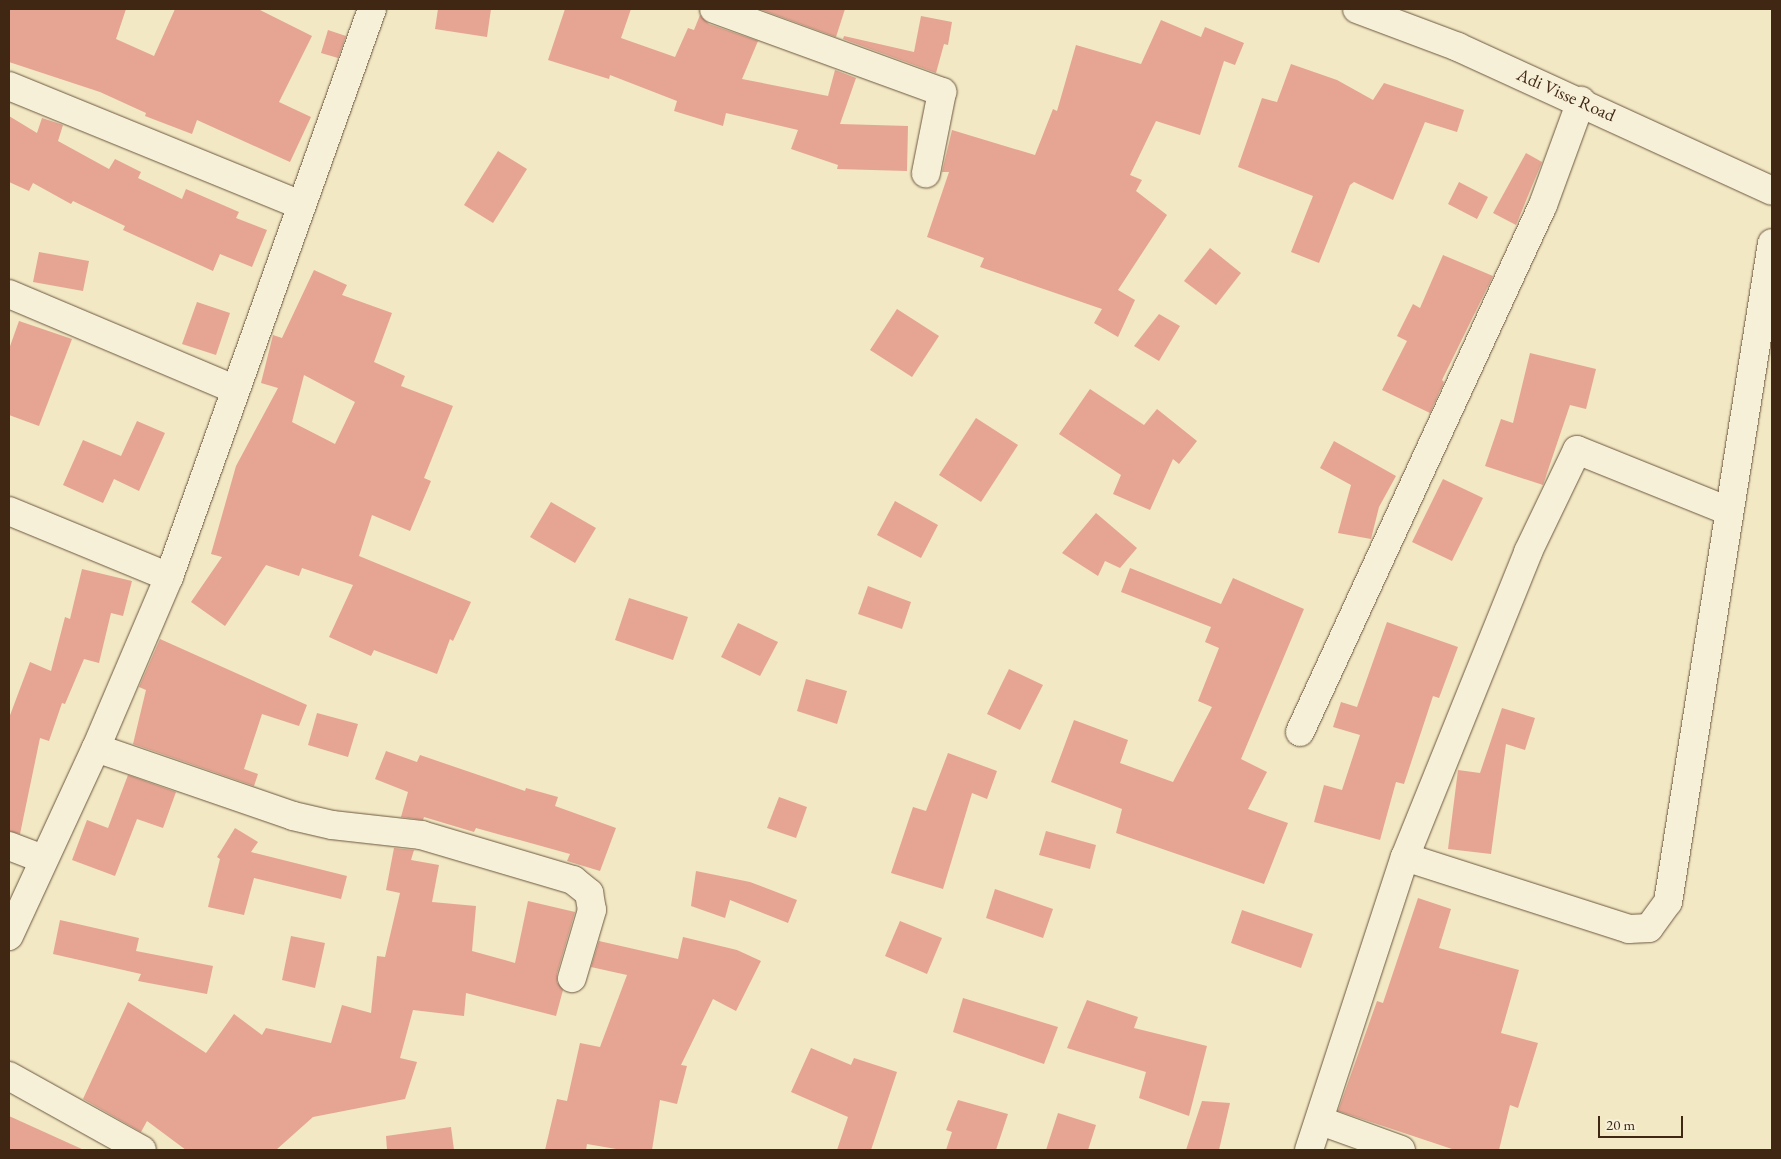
<!DOCTYPE html>
<html>
<head>
<meta charset="utf-8">
<style>
  body { margin:0 }
  #map { position:relative; width:1781px; height:1159px; overflow:hidden; background:#f2e8c3; font-family:"EB Garamond",serif }
  div>[style] { position:absolute }
  .building>* { inset:0; background:#e5a592 }
  .roads { filter:drop-shadow(0 0 1px #6c5740) drop-shadow(0 0 1px #6c5740) }
  .minor>* { height:28px; margin:-14px; padding:0 14px; transform-origin:14px; border-radius:14px; background:#f7f0d8 }
  span { translate:-50% -50%; white-space:nowrap; text-align:center; line-height:1.15; -webkit-text-stroke:4.5px #f7f0d8; paint-order:stroke }
  .street-label { font-size:18px; color:#402714 }
  .frame { position:absolute; inset:0; border:10px solid #402714; pointer-events:none }
  .scale { position:absolute; left:1598px; top:1116px; width:85px; height:22px; box-sizing:border-box; border:2px solid #402714; border-top:0; padding-left:6px; font-size:15px; line-height:18px; white-space:nowrap; color:#402714; -webkit-text-stroke:4px #f7f0d8; paint-order:stroke }
</style>
</head>
<body>
<div id="map">
  <div class="building">
    <i style="clip-path:polygon(9px 9px,126px 9px,116px 39px,154px 56px,175px 9px,258px 9px,312px 36px,279px 102px,311px 117px,290px 162px,197px 120px,192px 134px,145px 116px,146px 113px,100px 92px,9px 62px)"></i>
    <i style="clip-path:polygon(438px 9px,491px 9px,487px 37px,435px 29px)"></i>
    <i style="clip-path:polygon(565px 9px,631px 9px,621px 38px,675px 57px,688px 28px,694px 30px,700px 15px,709px 24px,758px 41px,742px 79px,828px 96px,835px 70px,856px 78px,840px 124px,908px 126px,907px 171px,837px 169px,838px 165px,791px 149px,798px 130px,726px 113px,723px 126px,674px 111px,677px 101px,610px 75px,609px 79px,548px 60px)"></i>
    <i style="clip-path:polygon(759px 9px,845px 9px,836px 37px)"></i>
    <i style="clip-path:polygon(921px 16px,952px 22px,948px 45px,944px 44px,936px 73px,843px 39px,844px 36px,914px 52px)"></i>
    <i style="clip-path:polygon(1161px 20px,1201px 37px,1205px 27px,1244px 43px,1235px 65px,1224px 61px,1200px 135px,1156px 121px,1130px 175px,1142px 180px,1136px 191px,1167px 215px,1118px 290px,1135px 300px,1118px 337px,1094px 323px,1102px 309px,980px 267px,984px 258px,927px 237px,949px 172px,942px 172px,952px 130px,1035px 155px,1053px 109px,1057px 111px,1076px 45px,1141px 64px)"></i>
    <i style="clip-path:polygon(328px 30px,346px 36px,338px 58px,321px 53px)"></i>
    <i style="clip-path:polygon(1291px 64px,1337px 80px,1373px 100px,1384px 83px,1464px 110px,1457px 132px,1425px 122px,1393px 200px,1354px 182px,1350px 185px,1319px 263px,1291px 252px,1313px 196px,1238px 167px,1262px 98px,1277px 102px)"></i>
    <i style="clip-path:polygon(9px 116px,37px 133px,42px 118px,63px 125px,58px 141px,109px 169px,115px 159px,141px 172px,138px 178px,182px 199px,186px 189px,239px 212px,236px 218px,267px 230px,252px 267px,220px 254px,213px 271px,123px 230px,125px 226px,73px 201px,71px 204px,33px 183px,29px 191px,9px 182px)"></i>
    <i style="clip-path:polygon(498px 151px,527px 169px,493px 223px,464px 205px)"></i>
    <i style="clip-path:polygon(1526px 153px,1542px 162px,1516px 225px,1493px 213px)"></i>
    <i style="clip-path:polygon(1459px 182px,1488px 197px,1477px 219px,1448px 204px)"></i>
    <i style="clip-path:polygon(1210px 248px,1241px 273px,1216px 305px,1184px 281px)"></i>
    <i style="clip-path:polygon(39px 252px,89px 261px,83px 291px,33px 282px)"></i>
    <i style="clip-path:polygon(1443px 255px,1493px 276px,1442px 380px,1444px 382px,1430px 413px,1382px 390px,1407px 341px,1397px 336px,1413px 304px,1420px 308px)"></i>
    <i style="clip-path:polygon(evenodd,314px 270px,347px 285px,342px 295px,392px 313px,374px 362px,405px 376px,401px 386px,453px 406px,424px 478px,431px 481px,410px 531px,372px 515px,359px 556px,471px 602px,453px 641px,450px 639px,437px 674px,374px 650px,371px 656px,329px 637px,353px 585px,302px 568px,299px 576px,266px 565px,225px 626px,191px 602px,222px 557px,211px 554px,236px 466px,278px 388px,261px 383px,273px 335px,282px 338px,314px 270px,304px 375px,355px 402px,335px 444px,292px 422px,304px 375px)"></i>
    <i style="clip-path:polygon(197px 302px,230px 313px,216px 355px,182px 344px)"></i>
    <i style="clip-path:polygon(897px 309px,939px 336px,912px 377px,870px 350px)"></i>
    <i style="clip-path:polygon(1159px 314px,1180px 326px,1159px 361px,1134px 346px)"></i>
    <i style="clip-path:polygon(19px 321px,72px 339px,39px 426px,9px 415px,9px 349px)"></i>
    <i style="clip-path:polygon(1530px 353px,1596px 369px,1586px 409px,1570px 405px,1543px 485px,1485px 466px,1501px 419px,1513px 423px)"></i>
    <i style="clip-path:polygon(1090px 389px,1144px 425px,1157px 409px,1197px 441px,1179px 464px,1173px 459px,1150px 510px,1113px 494px,1121px 475px,1059px 434px)"></i>
    <i style="clip-path:polygon(976px 418px,1018px 445px,981px 502px,939px 475px)"></i>
    <i style="clip-path:polygon(137px 421px,165px 433px,139px 491px,114px 479px,103px 503px,63px 485px,83px 440px,121px 456px)"></i>
    <i style="clip-path:polygon(1334px 441px,1396px 476px,1379px 507px,1371px 539px,1338px 533px,1351px 485px,1320px 468px)"></i>
    <i style="clip-path:polygon(1443px 479px,1483px 498px,1452px 561px,1412px 542px)"></i>
    <i style="clip-path:polygon(895px 501px,938px 525px,921px 558px,877px 535px)"></i>
    <i style="clip-path:polygon(551px 502px,596px 528px,575px 563px,530px 537px)"></i>
    <i style="clip-path:polygon(1096px 513px,1137px 548px,1120px 568px,1105px 561px,1098px 576px,1062px 553px)"></i>
    <i style="clip-path:polygon(1130px 568px,1221px 604px,1233px 578px,1304px 609px,1241px 759px,1267px 772px,1248px 809px,1288px 823px,1264px 884px,1116px 833px,1122px 809px,1051px 782px,1074px 720px,1128px 740px,1120px 763px,1173px 782px,1212px 707px,1198px 701px,1219px 648px,1205px 642px,1211px 627px,1121px 592px)"></i>
    <i style="clip-path:polygon(82px 569px,132px 581px,123px 616px,111px 613px,99px 663px,84px 659px,65px 704px,62px 703px,49px 741px,40px 738px,20px 834px,9px 831px,9px 718px,30px 662px,51px 671px,65px 617px,70px 619px)"></i>
    <i style="clip-path:polygon(868px 586px,911px 602px,902px 629px,858px 614px)"></i>
    <i style="clip-path:polygon(629px 598px,688px 617px,673px 660px,615px 640px)"></i>
    <i style="clip-path:polygon(1387px 622px,1458px 647px,1439px 698px,1433px 696px,1404px 784px,1396px 782px,1380px 840px,1314px 822px,1324px 785px,1342px 790px,1360px 735px,1333px 727px,1341px 702px,1357px 707px)"></i>
    <i style="clip-path:polygon(738px 623px,778px 642px,760px 676px,721px 657px)"></i>
    <i style="clip-path:polygon(160px 639px,307px 705px,299px 726px,262px 714px,244px 769px,258px 774px,254px 786px,133px 744px,146px 690px,139px 687px)"></i>
    <i style="clip-path:polygon(1009px 669px,1043px 685px,1020px 730px,987px 714px)"></i>
    <i style="clip-path:polygon(806px 679px,847px 691px,837px 724px,797px 711px)"></i>
    <i style="clip-path:polygon(1502px 708px,1535px 718px,1525px 750px,1506px 744px,1491px 854px,1448px 849px,1458px 770px,1480px 773px)"></i>
    <i style="clip-path:polygon(317px 713px,358px 724px,348px 757px,308px 745px)"></i>
    <i style="clip-path:polygon(386px 751px,417px 762px,420px 755px,525px 791px,526px 788px,558px 797px,555px 806px,616px 828px,600px 871px,567px 861px,570px 854px,476px 828px,474px 832px,424px 817px,423px 820px,401px 817px,408px 792px,375px 779px)"></i>
    <i style="clip-path:polygon(948px 753px,997px 771px,987px 799px,972px 793px,943px 889px,891px 873px,913px 807px,926px 811px)"></i>
    <i style="clip-path:polygon(128px 775px,176px 792px,163px 828px,137px 819px,115px 876px,72px 860px,87px 820px,108px 828px)"></i>
    <i style="clip-path:polygon(779px 797px,807px 807px,796px 838px,767px 828px)"></i>
    <i style="clip-path:polygon(235px 828px,258px 842px,251px 852px,347px 876px,341px 899px,254px 878px,244px 915px,208px 907px,220px 859px,217px 857px)"></i>
    <i style="clip-path:polygon(1046px 831px,1096px 845px,1090px 869px,1039px 855px)"></i>
    <i style="clip-path:polygon(394px 848px,414px 850px,411px 860px,439px 865px,432px 902px,476px 906px,472px 951px,515px 963px,528px 901px,575px 912px,557px 974px,557px 982px,563px 990px,556px 1016px,466px 993px,464px 1016px,413px 1010px,400px 1058px,417px 1062px,405px 1099px,313px 1117px,276px 1150px,186px 1150px,147px 1121px,141px 1132px,83px 1099px,128px 1002px,206px 1053px,234px 1014px,262px 1035px,266px 1028px,331px 1043px,342px 1005px,371px 1013px,377px 956px,385px 957px,400px 893px,386px 890px)"></i>
    <i style="clip-path:polygon(696px 871px,750px 882px,797px 900px,788px 923px,730px 900px,725px 918px,691px 906px)"></i>
    <i style="clip-path:polygon(995px 889px,1053px 909px,1043px 938px,986px 918px)"></i>
    <i style="clip-path:polygon(1418px 898px,1451px 909px,1439px 948px,1519px 970px,1501px 1033px,1538px 1043px,1518px 1108px,1510px 1105px,1499px 1150px,1455px 1150px,1338px 1111px,1377px 1001px,1383px 1003px)"></i>
    <i style="clip-path:polygon(1242px 910px,1313px 934px,1301px 968px,1231px 943px)"></i>
    <i style="clip-path:polygon(60px 920px,139px 938px,136px 951px,213px 966px,207px 994px,138px 981px,141px 974px,53px 954px)"></i>
    <i style="clip-path:polygon(900px 921px,942px 938px,927px 974px,885px 956px)"></i>
    <i style="clip-path:polygon(291px 936px,325px 943px,315px 988px,282px 980px)"></i>
    <i style="clip-path:polygon(683px 937px,737px 950px,761px 961px,736px 1011px,713px 999px,681px 1065px,687px 1066px,677px 1104px,660px 1100px,652px 1150px,622px 1150px,587px 1144px,586px 1150px,545px 1150px,557px 1099px,567px 1101px,580px 1043px,600px 1047px,627px 975px,591px 967px,599px 941px,678px 959px)"></i>
    <i style="clip-path:polygon(963px 998px,1058px 1027px,1044px 1064px,953px 1032px)"></i>
    <i style="clip-path:polygon(1087px 1000px,1138px 1017px,1134px 1028px,1207px 1046px,1189px 1116px,1139px 1098px,1146px 1072px,1067px 1048px)"></i>
    <i style="clip-path:polygon(811px 1048px,851px 1065px,854px 1058px,897px 1072px,871px 1150px,837px 1150px,848px 1117px,791px 1092px)"></i>
    <i style="clip-path:polygon(958px 1100px,1008px 1114px,996px 1150px,946px 1150px,952px 1132px,946px 1130px)"></i>
    <i style="clip-path:polygon(1202px 1101px,1230px 1103px,1219px 1150px,1186px 1150px)"></i>
    <i style="clip-path:polygon(1058px 1113px,1096px 1125px,1088px 1150px,1046px 1150px)"></i>
    <i style="clip-path:polygon(9px 1116px,84px 1150px,9px 1150px)"></i>
    <i style="clip-path:polygon(451px 1127px,454px 1150px,387px 1150px,386px 1136px)"></i>
  </div>
  <div class="roads">
    <div class="minor">
      <i style="left:714px;top:9px;width:243px;rotate:20deg"></i>
      <i style="left:942px;top:92px;width:83px;rotate:101.2deg"></i>
      <i style="left:1357px;top:9px;width:108px;rotate:20.6deg"></i>
      <i style="left:1458px;top:47px;width:345px;rotate:24.6deg"></i>
      <i style="left:9px;top:86px;width:315px;rotate:22.2deg"></i>
      <i style="left:9px;top:294px;width:244px;rotate:22.9deg"></i>
      <i style="left:9px;top:511px;width:173px;rotate:22.4deg"></i>
      <i style="left:1300px;top:732px;width:580px;rotate:-65.25deg"></i>
      <i style="left:1543px;top:205px;width:111px;rotate:-69.9deg"></i>
      <i style="left:96px;top:748px;width:208px;rotate:19deg"></i>
      <i style="left:293px;top:816px;width:40px;rotate:13deg"></i>
      <i style="left:332px;top:825px;width:90px;rotate:6.4deg"></i>
      <i style="left:421px;top:835px;width:159px;rotate:16.5deg"></i>
      <i style="left:573px;top:880px;width:21px;rotate:39deg"></i>
      <i style="left:589px;top:893px;width:17px;rotate:80deg"></i>
      <i style="left:592px;top:910px;width:71px;rotate:106.4deg"></i>
      <i style="left:9px;top:846px;width:36px;rotate:21deg"></i>
      <i style="left:1405px;top:857px;width:235px;rotate:17.8deg"></i>
      <i style="left:1629px;top:929px;width:20px;rotate:-3deg"></i>
      <i style="left:1649px;top:928px;width:32px;rotate:-54deg"></i>
      <i style="left:1668px;top:902px;width:667px;rotate:-81.03deg"></i>
      <i style="left:9px;top:936px;width:207px;rotate:-65.2deg"></i>
      <i style="left:96px;top:748px;width:186px;rotate:-66.9deg"></i>
      <i style="left:169px;top:577px;width:603px;rotate:-70.33deg"></i>
      <i style="left:9px;top:1076px;width:152px;rotate:29.1deg"></i>
      <i style="left:1321px;top:1121px;width:85px;rotate:19.9deg"></i>
      <i style="left:1309px;top:1150px;width:308px;rotate:-71.9deg"></i>
      <i style="left:1405px;top:857px;width:329px;rotate:-68deg"></i>
      <i style="left:1528px;top:552px;width:113px;rotate:-64.3deg"></i>
      <i style="left:1577px;top:450px;width:164px;rotate:21.9deg"></i>
    </div>
  </div>
  <div class="street-label">
    <span style="left:1566px;top:95px;rotate:24deg">Adi Visse Road</span>
  </div>
  <div class="frame"></div>
  <div class="scale">20 m</div>
</div>
</body>
</html>
